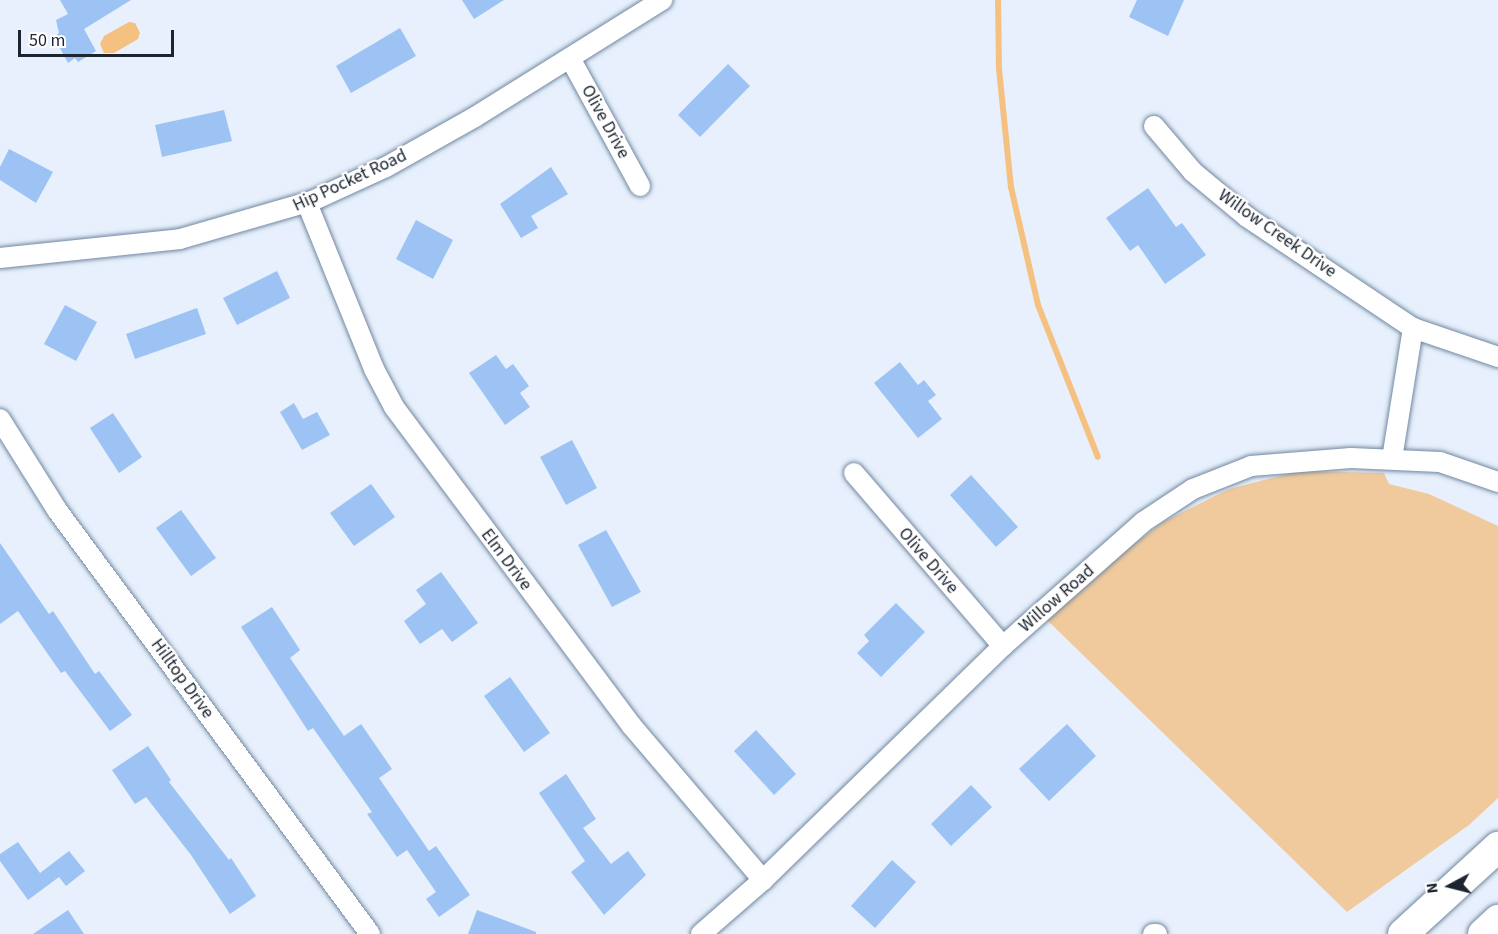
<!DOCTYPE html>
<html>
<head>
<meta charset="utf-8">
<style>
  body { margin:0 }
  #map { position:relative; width:1498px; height:934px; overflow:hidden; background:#e7f0fc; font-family:"Source Sans 3",sans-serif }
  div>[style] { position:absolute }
  .green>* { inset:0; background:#f0ca9d }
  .water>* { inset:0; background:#f5c181 }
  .stream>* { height:6px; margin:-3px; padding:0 3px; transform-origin:3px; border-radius:3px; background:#f5c181 }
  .building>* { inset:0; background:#9cc3f4 }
  .roads { filter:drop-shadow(0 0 2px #7187a1) drop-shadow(0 0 2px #7187a1) }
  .street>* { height:20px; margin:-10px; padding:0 10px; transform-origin:10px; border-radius:10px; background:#fff }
  .primary>* { height:30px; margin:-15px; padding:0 15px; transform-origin:15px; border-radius:15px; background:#fff }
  span { translate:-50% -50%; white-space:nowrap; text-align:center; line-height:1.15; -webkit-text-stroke:4.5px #fff; paint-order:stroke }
  .street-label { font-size:18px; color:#1c242f }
  .north { position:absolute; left:1420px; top:856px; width:60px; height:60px; -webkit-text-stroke:4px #fff; paint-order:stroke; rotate:263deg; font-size:16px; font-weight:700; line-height:24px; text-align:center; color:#1c242f }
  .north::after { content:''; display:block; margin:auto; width:21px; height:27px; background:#1c242f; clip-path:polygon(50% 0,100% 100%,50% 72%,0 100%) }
  .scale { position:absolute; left:18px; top:30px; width:156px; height:27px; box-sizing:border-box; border:3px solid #1c242f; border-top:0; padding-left:8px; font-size:18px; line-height:21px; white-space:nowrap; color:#1c242f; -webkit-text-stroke:4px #fff; paint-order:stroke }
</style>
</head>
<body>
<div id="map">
  <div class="green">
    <i style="clip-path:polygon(1300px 471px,1384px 473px,1389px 484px,1429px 494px,1498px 526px,1498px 798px,1469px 825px,1347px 912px,1046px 619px,1081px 585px,1163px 522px,1229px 489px)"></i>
  </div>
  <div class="water">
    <i style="clip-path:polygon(129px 22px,135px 23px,140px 33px,138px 39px,114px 53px,104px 53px,100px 44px,104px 36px)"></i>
  </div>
  <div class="stream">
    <i style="left:998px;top:0;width:69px;rotate:89.2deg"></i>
    <i style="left:999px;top:69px;width:119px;rotate:84.2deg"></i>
    <i style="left:1011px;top:187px;width:121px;rotate:77.1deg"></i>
    <i style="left:1038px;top:305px;width:163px;rotate:68.5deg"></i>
  </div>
  <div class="building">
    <i style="clip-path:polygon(60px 0,131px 0,84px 29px,96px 51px,78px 62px,75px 58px,68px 63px,54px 37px,59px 33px,56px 20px,68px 14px)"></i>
    <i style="clip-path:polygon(462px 0,504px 0,474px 19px)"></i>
    <i style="clip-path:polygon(1137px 0,1184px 0,1168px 36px,1129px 17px)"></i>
    <i style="clip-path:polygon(400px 28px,416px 56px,351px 93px,336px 66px)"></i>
    <i style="clip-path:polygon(728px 64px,750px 86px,700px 137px,678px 115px)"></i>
    <i style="clip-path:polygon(224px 110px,232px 141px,162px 157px,155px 125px)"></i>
    <i style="clip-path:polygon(9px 149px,53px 172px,36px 203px,0 180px,0 167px)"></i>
    <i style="clip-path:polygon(551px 167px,568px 194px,531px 216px,538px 228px,521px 238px,500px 204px)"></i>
    <i style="clip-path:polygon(1148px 188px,1176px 227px,1182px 223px,1206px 255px,1165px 284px,1138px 245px,1130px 251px,1106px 218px)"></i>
    <i style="clip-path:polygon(416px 220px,453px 240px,433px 279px,396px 259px)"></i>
    <i style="clip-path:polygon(277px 271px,290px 298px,237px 325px,223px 298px)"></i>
    <i style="clip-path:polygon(65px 305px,97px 322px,76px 361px,44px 344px)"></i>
    <i style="clip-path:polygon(197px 308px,206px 334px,135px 359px,126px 334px)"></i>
    <i style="clip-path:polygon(496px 355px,506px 369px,513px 364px,529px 386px,520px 393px,530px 407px,505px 425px,469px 373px)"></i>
    <i style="clip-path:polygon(900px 362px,918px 385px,924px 380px,936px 395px,928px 401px,942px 419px,918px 438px,874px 383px)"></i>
    <i style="clip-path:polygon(294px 403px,303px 419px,317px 412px,330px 435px,302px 450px,280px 412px)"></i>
    <i style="clip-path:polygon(113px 413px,142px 457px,119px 473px,90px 428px)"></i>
    <i style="clip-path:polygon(572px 440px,597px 488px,566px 505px,540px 457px)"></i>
    <i style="clip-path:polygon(971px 475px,1018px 527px,996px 547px,950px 495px)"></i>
    <i style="clip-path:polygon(371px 484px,395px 517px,354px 546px,330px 513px)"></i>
    <i style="clip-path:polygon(181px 510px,216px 558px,191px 576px,156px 528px)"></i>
    <i style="clip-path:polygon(606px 530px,641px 592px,612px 607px,578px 545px)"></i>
    <i style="clip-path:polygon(0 543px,49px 614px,53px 611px,95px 674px,99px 671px,132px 715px,110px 731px,65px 671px,61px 673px,18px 611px,0 624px)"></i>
    <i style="clip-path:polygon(441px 572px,478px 623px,452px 642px,442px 629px,420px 644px,404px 621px,426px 604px,416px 590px)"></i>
    <i style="clip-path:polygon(896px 603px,925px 632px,881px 677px,857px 653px,869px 641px,864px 635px)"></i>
    <i style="clip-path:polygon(272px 607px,300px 650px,290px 658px,344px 736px,361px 724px,392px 769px,379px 778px,429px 851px,436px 846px,470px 895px,439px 917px,426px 899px,436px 892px,407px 850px,397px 857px,367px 814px,372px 812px,313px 728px,308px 731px,241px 627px)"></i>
    <i style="clip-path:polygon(510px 677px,550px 733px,524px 752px,484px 696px)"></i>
    <i style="clip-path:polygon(1067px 724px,1096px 756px,1049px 801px,1019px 769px)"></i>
    <i style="clip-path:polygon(756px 730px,796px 774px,774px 795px,734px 751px)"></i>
    <i style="clip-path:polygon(148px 746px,171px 780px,169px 782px,229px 860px,231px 858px,256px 896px,230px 914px,191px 855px,146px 797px,135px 804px,112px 770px)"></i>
    <i style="clip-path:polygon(566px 774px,596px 819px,583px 828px,611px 864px,628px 851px,646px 875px,604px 915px,571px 872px,585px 861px,539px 793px)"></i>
    <i style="clip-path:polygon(971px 785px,992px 807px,951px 846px,931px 824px)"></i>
    <i style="clip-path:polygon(18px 842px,40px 873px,69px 851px,85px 871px,66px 886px,59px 877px,28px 900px,0 861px,0 854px)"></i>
    <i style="clip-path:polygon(892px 860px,916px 882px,875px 928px,851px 906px)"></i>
    <i style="clip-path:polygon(68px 910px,84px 934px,33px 934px)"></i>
    <i style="clip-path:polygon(477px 910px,536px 932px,536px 934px,468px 934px)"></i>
  </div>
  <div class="roads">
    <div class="street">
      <i style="left:570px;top:58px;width:146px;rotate:61.3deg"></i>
      <i style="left:1154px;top:126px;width:60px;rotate:49.7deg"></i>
      <i style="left:1193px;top:172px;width:70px;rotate:39.8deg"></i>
      <i style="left:1247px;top:217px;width:200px;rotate:33.8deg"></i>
      <i style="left:1413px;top:328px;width:90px;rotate:18.8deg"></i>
      <i style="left:307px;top:203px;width:179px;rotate:68deg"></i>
      <i style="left:374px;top:369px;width:43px;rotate:62.2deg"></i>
      <i style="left:394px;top:407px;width:397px;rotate:53.3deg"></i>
      <i style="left:631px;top:725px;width:204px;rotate:49.6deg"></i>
      <i style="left:0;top:258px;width:181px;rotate:-6deg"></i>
      <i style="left:180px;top:239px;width:137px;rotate:-16.1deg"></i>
      <i style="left:312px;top:201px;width:81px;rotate:-24.7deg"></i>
      <i style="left:386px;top:167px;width:102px;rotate:-29.3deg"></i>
      <i style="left:475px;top:117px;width:221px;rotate:-32deg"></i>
      <i style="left:0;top:419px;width:107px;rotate:57.9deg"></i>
      <i style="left:57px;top:510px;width:527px;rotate:53.56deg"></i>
      <i style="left:1392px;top:459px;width:133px;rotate:-80.9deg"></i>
      <i style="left:854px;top:473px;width:228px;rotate:49.3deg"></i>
      <i style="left:701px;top:934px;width:82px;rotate:-41.1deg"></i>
      <i style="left:763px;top:880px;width:335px;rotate:-44.3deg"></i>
      <i style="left:1003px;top:646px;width:187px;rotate:-41.5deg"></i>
      <i style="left:1143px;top:522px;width:60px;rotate:-33.4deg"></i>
      <i style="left:1193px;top:489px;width:62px;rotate:-21.6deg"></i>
      <i style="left:1251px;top:466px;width:100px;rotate:-4.6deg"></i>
      <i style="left:1351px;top:458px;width:89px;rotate:2.6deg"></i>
      <i style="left:1440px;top:462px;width:61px;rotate:19deg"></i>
      <i style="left:1153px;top:934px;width:4px"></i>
    </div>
    <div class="primary">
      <i style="left:1403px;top:934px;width:129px;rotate:-42.5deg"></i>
      <i style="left:1483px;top:934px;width:21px;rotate:-43deg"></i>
    </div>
  </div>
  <div class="street-label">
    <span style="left:605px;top:122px;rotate:61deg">Olive Drive</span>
    <span style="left:350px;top:181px;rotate:-25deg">Hip Pocket Road</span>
    <span style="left:1277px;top:234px;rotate:35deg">Willow Creek Drive</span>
    <span style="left:506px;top:560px;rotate:53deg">Elm Drive</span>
    <span style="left:928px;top:561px;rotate:49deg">Olive Drive</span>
    <span style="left:1057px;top:599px;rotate:-41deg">Willow Road</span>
    <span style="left:182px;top:679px;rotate:54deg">Hilltop Drive</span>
  </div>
  <div class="north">N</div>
  <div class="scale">50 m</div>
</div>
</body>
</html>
